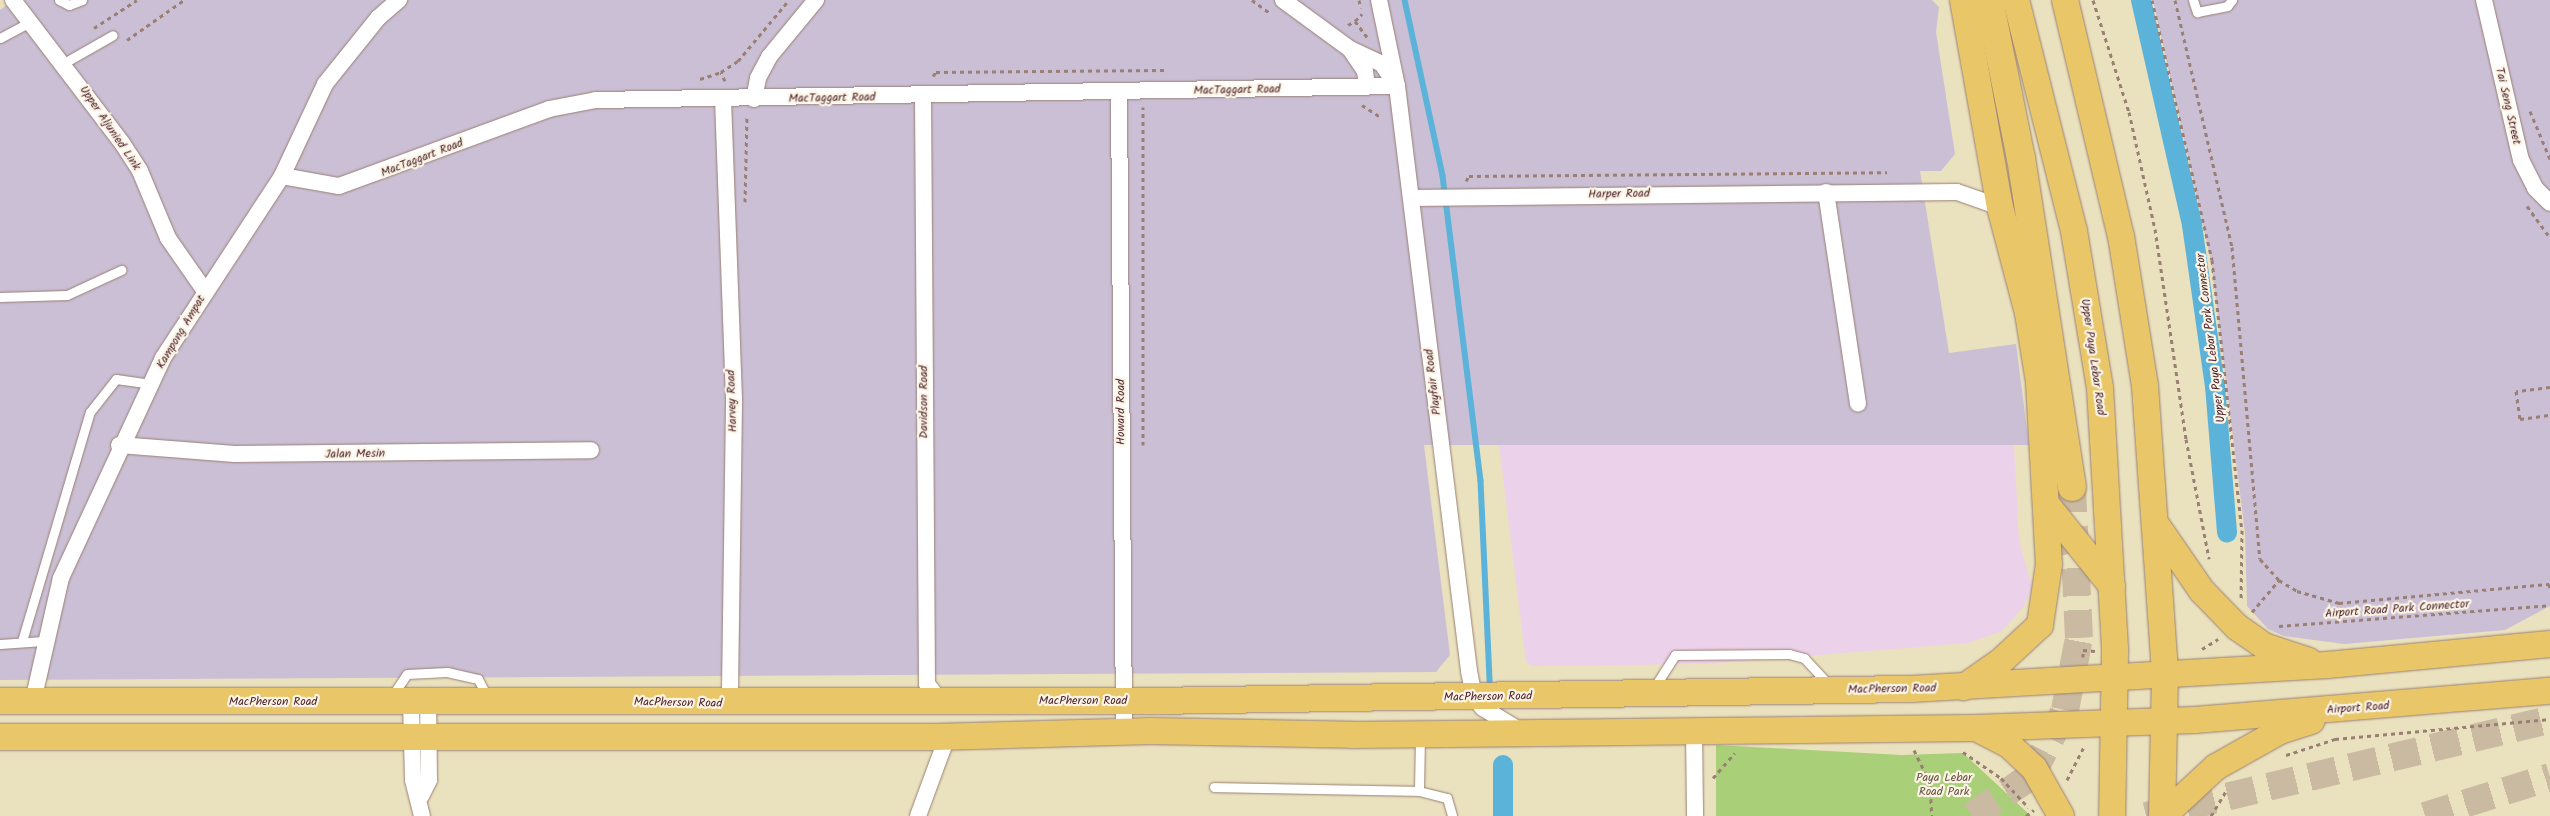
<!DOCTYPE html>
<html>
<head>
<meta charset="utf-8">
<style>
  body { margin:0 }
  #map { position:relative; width:2550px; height:816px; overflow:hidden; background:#eae1be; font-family:Kalam,sans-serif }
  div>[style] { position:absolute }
  .built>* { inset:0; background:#ecd1ea }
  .industrial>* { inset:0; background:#cbbfd5 }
  .green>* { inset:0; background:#a9cf79 }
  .stream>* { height:5.5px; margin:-2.75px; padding:0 2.75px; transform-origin:2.75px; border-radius:2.75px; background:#5cb3d9 }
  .canal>* { height:20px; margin:-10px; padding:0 10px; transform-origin:10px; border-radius:10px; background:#5cb3d9 }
  .highway-tunnel>* { height:28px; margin-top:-14px; transform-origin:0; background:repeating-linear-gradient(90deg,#cabaa1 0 28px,transparent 0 42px) }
  .path>* { height:3px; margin-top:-1.5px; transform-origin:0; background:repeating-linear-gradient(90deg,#9a8074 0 4px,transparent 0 8px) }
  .roads { filter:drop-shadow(0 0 1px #9a8074) drop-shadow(0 0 1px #9a8074) }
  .lane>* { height:9px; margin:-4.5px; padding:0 4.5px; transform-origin:4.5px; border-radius:4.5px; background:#fff }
  .street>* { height:16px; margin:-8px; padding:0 8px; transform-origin:8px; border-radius:8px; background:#fff }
  .primary>* { height:26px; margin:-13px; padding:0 13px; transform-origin:13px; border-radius:13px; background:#e9c769 }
  .highway>* { height:28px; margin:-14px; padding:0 14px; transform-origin:14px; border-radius:14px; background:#e9c769 }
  span { translate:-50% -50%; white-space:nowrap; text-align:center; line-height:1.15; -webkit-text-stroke:4.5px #fcf5e5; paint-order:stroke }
  .street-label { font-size:12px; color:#4a1f2b }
  .park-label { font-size:12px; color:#665442 }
</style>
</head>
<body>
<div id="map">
  <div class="built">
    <i style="clip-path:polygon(1499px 445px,2014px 445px,2019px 541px,2032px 587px,2024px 606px,2002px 631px,1968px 643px,1705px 664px,1531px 666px,1526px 662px)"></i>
  </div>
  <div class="industrial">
    <i style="clip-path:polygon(13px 0,1932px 0,1939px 7px,1936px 32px,1955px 154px,1941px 171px,1920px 171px,1949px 353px,2016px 344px,2029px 445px,1424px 445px,1450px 655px,1436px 672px,0 680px,0 10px)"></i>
    <i style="clip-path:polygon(2153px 0,2550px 0,2550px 606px,2505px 630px,2344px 644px,2284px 636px,2268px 629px,2247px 606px,2245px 533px,2211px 261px)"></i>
  </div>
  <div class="green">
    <i style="clip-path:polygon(1716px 745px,1901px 755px,1963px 753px,2031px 816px,1716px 816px)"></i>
  </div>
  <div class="stream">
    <i style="left:1405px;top:0;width:180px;rotate:77.8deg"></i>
    <i style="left:1443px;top:176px;width:307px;rotate:82.9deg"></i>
    <i style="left:1481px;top:481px;width:200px;rotate:87.4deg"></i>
  </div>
  <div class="canal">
    <i style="left:2141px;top:0;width:231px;rotate:77.2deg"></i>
    <i style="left:2192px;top:225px;width:163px;rotate:81.9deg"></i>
    <i style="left:2215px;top:386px;width:147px;rotate:85.3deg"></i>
    <i style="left:1503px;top:816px;width:51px;rotate:-90deg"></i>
  </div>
  <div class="highway-tunnel">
    <i style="left:1972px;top:816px;width:71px;rotate:-34.1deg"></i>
    <i style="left:2031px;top:776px;width:74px;rotate:-62.7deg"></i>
    <i style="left:2065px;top:710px;width:73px;rotate:-79deg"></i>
    <i style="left:2079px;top:638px;width:151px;rotate:-92.7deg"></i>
    <i style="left:2146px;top:816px;width:415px;rotate:-13.4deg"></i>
    <i style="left:2425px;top:816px;width:131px;rotate:-17.3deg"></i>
  </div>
  <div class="path">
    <i style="left:1252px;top:0;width:22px;rotate:36deg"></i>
    <i style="left:1359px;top:0;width:8px;rotate:76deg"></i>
    <i style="left:2093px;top:0;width:118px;rotate:72.2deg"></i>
    <i style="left:2129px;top:112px;width:120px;rotate:77.5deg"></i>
    <i style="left:2155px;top:229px;width:212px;rotate:81.6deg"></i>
    <i style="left:2186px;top:439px;width:122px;rotate:79.1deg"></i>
    <i style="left:2152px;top:0;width:267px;rotate:77deg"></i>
    <i style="left:2212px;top:260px;width:272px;rotate:83.7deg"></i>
    <i style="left:2242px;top:530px;width:69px;rotate:90.8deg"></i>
    <i style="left:2175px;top:0;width:253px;rotate:77deg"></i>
    <i style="left:2232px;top:247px;width:313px;rotate:84.9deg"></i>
    <i style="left:2260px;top:559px;width:28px;rotate:48deg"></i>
    <i style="left:2279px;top:580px;width:21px;rotate:31deg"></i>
    <i style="left:2297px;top:591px;width:44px;rotate:15.9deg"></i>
    <i style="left:2339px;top:603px;width:211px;rotate:-5.2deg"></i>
    <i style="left:2549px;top:584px;width:4px;rotate:76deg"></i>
    <i style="left:1355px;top:21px;width:10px;rotate:-45deg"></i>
    <i style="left:1348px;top:25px;width:8px;rotate:-30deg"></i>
    <i style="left:1355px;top:21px;width:20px;rotate:53deg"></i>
    <i style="left:94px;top:28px;width:51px;rotate:-33.1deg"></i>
    <i style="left:127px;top:40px;width:70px;rotate:-35.1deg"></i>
    <i style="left:933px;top:76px;width:5px;rotate:-53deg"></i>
    <i style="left:936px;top:72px;width:228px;rotate:-0.5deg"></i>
    <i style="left:700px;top:79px;width:22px;rotate:-18deg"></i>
    <i style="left:725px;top:81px;width:10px;rotate:-114deg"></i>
    <i style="left:721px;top:72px;width:20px;rotate:-33deg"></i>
    <i style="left:738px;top:61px;width:80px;rotate:-50.1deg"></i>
    <i style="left:1362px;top:105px;width:24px;rotate:33deg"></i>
    <i style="left:2530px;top:111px;width:52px;rotate:67.4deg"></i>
    <i style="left:1466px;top:181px;width:6px;rotate:-59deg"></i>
    <i style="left:1469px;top:176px;width:418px;rotate:-0.5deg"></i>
    <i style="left:745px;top:202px;width:87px;rotate:-88.7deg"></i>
    <i style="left:2527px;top:206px;width:39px;rotate:54deg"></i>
    <i style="left:2550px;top:387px;width:34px;rotate:173deg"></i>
    <i style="left:2516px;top:391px;width:28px;rotate:82deg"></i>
    <i style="left:2520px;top:419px;width:30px;rotate:-8deg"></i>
    <i style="left:1143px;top:445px;width:338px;rotate:-90deg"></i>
    <i style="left:2252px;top:612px;width:42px;rotate:-49.8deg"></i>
    <i style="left:2279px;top:626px;width:272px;rotate:-4.4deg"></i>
    <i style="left:2202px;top:649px;width:19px;rotate:-32deg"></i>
    <i style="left:2083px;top:657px;width:7px;rotate:-90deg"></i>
    <i style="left:2083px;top:650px;width:12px;rotate:5deg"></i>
    <i style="left:1914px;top:750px;width:37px;rotate:64deg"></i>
    <i style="left:1930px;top:783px;width:33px;rotate:87deg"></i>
    <i style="left:1963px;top:752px;width:46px;rotate:34.4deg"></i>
    <i style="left:2001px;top:778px;width:40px;rotate:47deg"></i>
    <i style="left:2286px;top:755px;width:52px;rotate:-18.1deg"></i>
    <i style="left:2335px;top:739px;width:216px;rotate:-5.3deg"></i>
    <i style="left:1713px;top:778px;width:33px;rotate:-49deg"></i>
    <i style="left:2067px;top:780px;width:38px;rotate:-63deg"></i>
    <i style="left:2026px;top:816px;width:10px;rotate:-37deg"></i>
    <i style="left:2211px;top:816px;width:29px;rotate:-59deg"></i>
  </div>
  <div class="roads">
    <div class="lane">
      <i style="left:59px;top:0;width:11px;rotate:27deg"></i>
      <i style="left:69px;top:5px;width:14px;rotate:-21deg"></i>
      <i style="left:2193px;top:0;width:13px;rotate:72deg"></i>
      <i style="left:2197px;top:12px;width:31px;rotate:-11deg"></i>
      <i style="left:2227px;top:6px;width:8px;rotate:-50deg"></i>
      <i style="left:0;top:38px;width:34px;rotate:-28deg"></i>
      <i style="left:64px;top:63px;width:56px;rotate:-29.7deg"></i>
      <i style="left:0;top:297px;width:67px;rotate:-1.7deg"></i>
      <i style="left:67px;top:295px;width:60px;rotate:-24.8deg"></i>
      <i style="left:22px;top:641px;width:239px;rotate:-73.5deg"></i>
      <i style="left:90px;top:412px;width:42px;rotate:-51.8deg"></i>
      <i style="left:116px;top:379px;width:35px;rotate:8deg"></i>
      <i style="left:0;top:644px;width:43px;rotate:-4deg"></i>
      <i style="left:1652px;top:691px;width:43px;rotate:-57.4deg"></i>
      <i style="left:1675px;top:655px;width:114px;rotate:-0.5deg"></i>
      <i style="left:1789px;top:654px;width:16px;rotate:15deg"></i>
      <i style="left:1804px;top:658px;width:38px;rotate:47deg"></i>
      <i style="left:390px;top:699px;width:30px;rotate:-56deg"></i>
      <i style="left:407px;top:674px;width:40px;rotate:-2.9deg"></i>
      <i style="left:447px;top:672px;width:32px;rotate:13deg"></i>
      <i style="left:478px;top:679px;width:22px;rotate:63deg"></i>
      <i style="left:1420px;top:737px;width:54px;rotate:91.1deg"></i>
      <i style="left:1419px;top:791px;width:29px;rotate:14deg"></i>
      <i style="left:1447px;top:798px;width:19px;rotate:74deg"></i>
      <i style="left:1214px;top:787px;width:205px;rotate:1.1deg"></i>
    </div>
    <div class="street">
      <i style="left:13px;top:0;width:180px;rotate:52.7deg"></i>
      <i style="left:122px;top:143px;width:33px;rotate:57deg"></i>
      <i style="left:140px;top:171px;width:73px;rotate:67.3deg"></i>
      <i style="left:168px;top:238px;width:65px;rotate:55.1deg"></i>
      <i style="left:1283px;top:0;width:83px;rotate:36.2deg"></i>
      <i style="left:1350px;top:49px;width:35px;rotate:25deg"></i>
      <i style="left:1382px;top:64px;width:22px;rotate:56deg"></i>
      <i style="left:1379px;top:0;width:88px;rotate:78.2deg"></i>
      <i style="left:1397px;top:86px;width:589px;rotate:82.98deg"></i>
      <i style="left:1469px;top:671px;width:26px;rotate:79deg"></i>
      <i style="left:1474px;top:697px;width:14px;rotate:51deg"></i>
      <i style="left:1483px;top:708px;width:42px;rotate:31.4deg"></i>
      <i style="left:2484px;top:0;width:164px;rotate:77deg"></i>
      <i style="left:2521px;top:160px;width:31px;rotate:63deg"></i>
      <i style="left:2535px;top:188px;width:21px;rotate:45deg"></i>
      <i style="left:1350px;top:49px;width:27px;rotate:56deg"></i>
      <i style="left:1365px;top:71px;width:16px;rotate:83deg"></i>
      <i style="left:1119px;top:92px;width:640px;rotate:89.55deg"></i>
      <i style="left:923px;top:96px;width:588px;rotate:89.61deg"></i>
      <i style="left:927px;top:684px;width:23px;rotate:52deg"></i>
      <i style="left:723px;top:99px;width:305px;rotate:87.9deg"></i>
      <i style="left:734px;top:404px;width:300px;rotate:90.8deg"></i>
      <i style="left:754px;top:99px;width:21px;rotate:-79deg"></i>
      <i style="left:758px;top:78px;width:24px;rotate:-62deg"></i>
      <i style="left:769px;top:57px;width:74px;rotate:-50.5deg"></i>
      <i style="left:282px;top:176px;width:58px;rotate:10deg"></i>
      <i style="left:339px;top:186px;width:224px;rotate:-20.1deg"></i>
      <i style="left:549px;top:109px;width:48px;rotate:-10.8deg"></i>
      <i style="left:596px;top:100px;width:801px;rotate:-1deg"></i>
      <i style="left:1826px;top:192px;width:214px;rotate:81.4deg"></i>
      <i style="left:1411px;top:198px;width:546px;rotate:-0.63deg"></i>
      <i style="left:1957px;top:192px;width:46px;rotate:19.2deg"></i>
      <i style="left:119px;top:445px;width:116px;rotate:4.4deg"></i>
      <i style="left:235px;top:454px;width:356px;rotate:-0.6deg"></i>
      <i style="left:33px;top:701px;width:126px;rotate:-77.2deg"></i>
      <i style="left:61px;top:578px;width:242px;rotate:-65.1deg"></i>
      <i style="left:163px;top:358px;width:217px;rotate:-56.8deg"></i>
      <i style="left:282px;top:176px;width:102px;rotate:-64.9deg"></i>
      <i style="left:325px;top:84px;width:85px;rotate:-51.2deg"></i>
      <i style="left:378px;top:18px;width:28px;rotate:-41deg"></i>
      <i style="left:411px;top:702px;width:78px;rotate:88.5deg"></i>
      <i style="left:413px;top:780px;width:37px;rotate:76deg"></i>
      <i style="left:1694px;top:731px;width:85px;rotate:89.3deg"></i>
      <i style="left:421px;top:796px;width:18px;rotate:-63deg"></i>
      <i style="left:429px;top:780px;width:79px;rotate:-90.7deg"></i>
      <i style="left:918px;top:816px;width:84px;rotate:-69.8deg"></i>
    </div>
    <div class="primary">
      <i style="left:1963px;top:0;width:210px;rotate:79.9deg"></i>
      <i style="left:2000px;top:207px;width:110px;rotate:75.2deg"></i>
      <i style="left:2028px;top:313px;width:70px;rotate:80.9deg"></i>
      <i style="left:2039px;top:382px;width:182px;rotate:86.9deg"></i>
      <i style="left:2049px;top:564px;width:62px;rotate:98.4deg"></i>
      <i style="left:2040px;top:625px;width:54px;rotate:137.2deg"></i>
      <i style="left:2000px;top:662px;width:44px;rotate:145.2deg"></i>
      <i style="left:2016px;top:0;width:238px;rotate:75.9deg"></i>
      <i style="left:2074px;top:231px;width:159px;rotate:80.6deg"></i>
      <i style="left:2100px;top:388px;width:264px;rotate:86.7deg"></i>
      <i style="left:2115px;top:652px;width:164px;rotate:91deg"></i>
      <i style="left:2065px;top:0;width:243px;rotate:76.7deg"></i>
      <i style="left:2121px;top:236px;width:152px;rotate:80.9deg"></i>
      <i style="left:2145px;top:386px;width:290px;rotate:86deg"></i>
      <i style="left:2165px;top:675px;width:141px;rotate:91.2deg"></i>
      <i style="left:2047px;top:505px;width:104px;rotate:51.3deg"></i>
      <i style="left:2158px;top:527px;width:78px;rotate:55.5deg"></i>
      <i style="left:2202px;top:591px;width:50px;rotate:45.8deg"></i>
      <i style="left:2237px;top:627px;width:33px;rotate:35deg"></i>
      <i style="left:2264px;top:646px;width:47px;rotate:18.4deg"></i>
      <i style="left:0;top:701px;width:1152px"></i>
      <i style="left:1152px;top:701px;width:759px;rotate:-0.91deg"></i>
      <i style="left:1911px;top:689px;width:417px;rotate:-3.3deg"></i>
      <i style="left:2327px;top:665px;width:224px;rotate:-5.4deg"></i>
      <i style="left:1976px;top:728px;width:36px;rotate:27deg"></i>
      <i style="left:2008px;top:744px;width:35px;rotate:43deg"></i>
      <i style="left:2034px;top:768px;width:55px;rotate:60.6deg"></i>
      <i style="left:0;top:737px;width:936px"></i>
      <i style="left:936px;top:737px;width:215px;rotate:-1.6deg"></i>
      <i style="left:1151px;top:731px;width:201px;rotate:1.1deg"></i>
      <i style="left:1352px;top:735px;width:624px;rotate:-0.64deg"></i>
      <i style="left:1976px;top:728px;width:219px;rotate:-2.1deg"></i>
      <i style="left:2195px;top:720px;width:356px;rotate:-4.7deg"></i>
      <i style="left:2163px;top:816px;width:72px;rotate:-42.8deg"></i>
      <i style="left:2216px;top:767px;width:73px;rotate:-29.4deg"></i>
      <i style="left:2280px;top:731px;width:33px;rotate:-18deg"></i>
    </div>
    <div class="highway">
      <i style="left:1989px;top:0;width:161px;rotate:78.6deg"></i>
      <i style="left:2021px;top:158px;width:333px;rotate:81.2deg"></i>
    </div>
  </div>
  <div class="street-label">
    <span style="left:1237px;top:90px;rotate:-1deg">MacTaggart Road</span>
    <span style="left:832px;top:98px;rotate:-1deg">MacTaggart Road</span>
    <span style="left:2508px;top:106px;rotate:77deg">Tai Seng Street</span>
    <span style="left:110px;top:128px;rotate:56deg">Upper Aljunied Link</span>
    <span style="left:422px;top:158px;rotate:-21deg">MacTaggart Road</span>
    <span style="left:1619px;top:194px;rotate:-1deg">Harper Road</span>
    <span style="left:181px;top:332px;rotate:-59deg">Kampong Ampat</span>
    <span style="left:2211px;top:338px;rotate:-97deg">Upper Paya Lebar Park Connector</span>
    <span style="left:2093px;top:357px;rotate:82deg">Upper Paya Lebar Road</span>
    <span style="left:1433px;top:382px;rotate:-97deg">Playfair Road</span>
    <span style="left:732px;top:401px;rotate:-92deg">Harvey Road</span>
    <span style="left:924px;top:402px;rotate:-90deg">Davidson Road</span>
    <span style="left:1121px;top:412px;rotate:-90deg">Howard Road</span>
    <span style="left:355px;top:454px;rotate:-1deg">Jalan Mesin</span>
    <span style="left:2397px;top:609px;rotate:-4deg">Airport Road Park Connector</span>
    <span style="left:1892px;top:689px;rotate:-1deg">MacPherson Road</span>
    <span style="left:1488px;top:697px;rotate:-1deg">MacPherson Road</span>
    <span style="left:1083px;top:701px">MacPherson Road</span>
    <span style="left:273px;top:702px">MacPherson Road</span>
    <span style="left:678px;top:703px;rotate:1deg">MacPherson Road</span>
    <span style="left:2358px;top:708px;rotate:-4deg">Airport Road</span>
  </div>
  <div class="park-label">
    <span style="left:1944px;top:785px">Paya Lebar<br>Road Park</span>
  </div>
</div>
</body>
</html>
